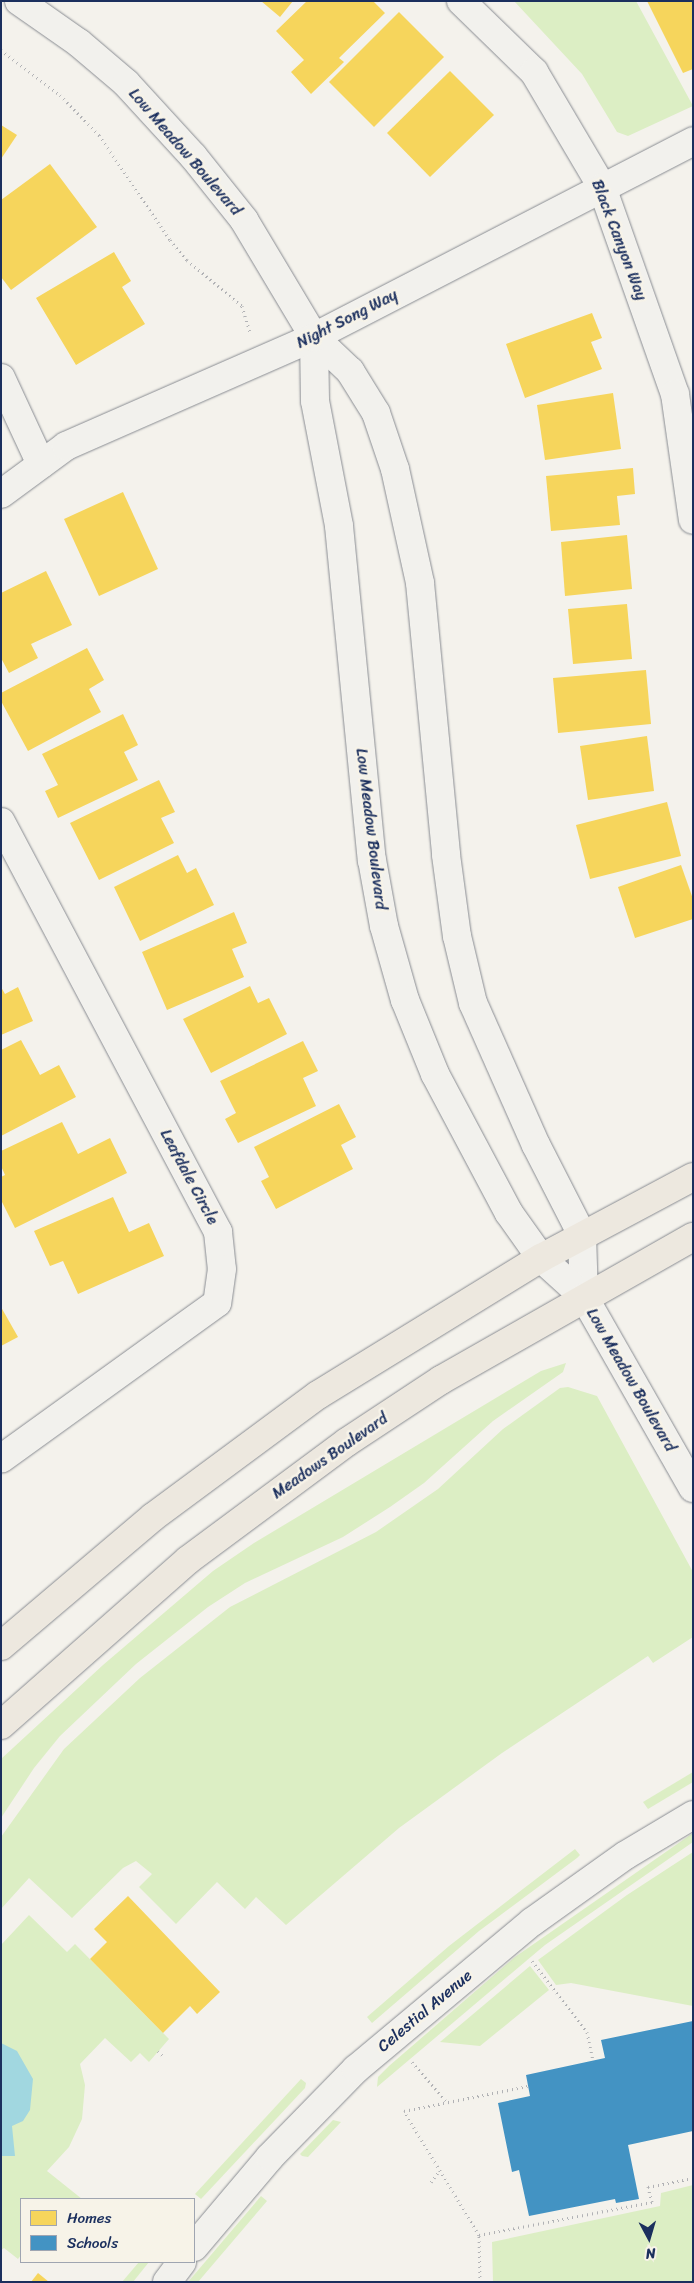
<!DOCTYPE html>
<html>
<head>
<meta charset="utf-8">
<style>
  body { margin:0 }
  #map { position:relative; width:694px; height:2283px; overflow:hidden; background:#f4f2ec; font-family:Sriracha,sans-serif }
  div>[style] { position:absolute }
  .green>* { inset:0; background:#dceec4 }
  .water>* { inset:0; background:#a1d7e0 }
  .homes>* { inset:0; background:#f6d55c }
  .schools>* { inset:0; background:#4393c3 }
  .path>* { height:3px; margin-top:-1.5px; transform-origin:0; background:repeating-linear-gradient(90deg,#b1b2b5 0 1px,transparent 0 5px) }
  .roads { filter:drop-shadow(0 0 1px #898c92) drop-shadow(0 0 1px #898c92) }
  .minor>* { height:28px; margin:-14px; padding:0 14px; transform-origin:14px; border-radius:14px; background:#f2f1ed }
  .major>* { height:28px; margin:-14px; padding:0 14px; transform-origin:14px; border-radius:14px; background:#ede8df }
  span { translate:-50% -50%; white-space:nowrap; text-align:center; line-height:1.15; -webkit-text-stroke:5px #f7f3e8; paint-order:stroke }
  .street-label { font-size:16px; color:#1b2f5e }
  .frame { position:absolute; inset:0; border:2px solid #1b2f5e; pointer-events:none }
  .legend { position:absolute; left:20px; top:2198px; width:175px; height:65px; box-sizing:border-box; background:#f7f3e8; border:1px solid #9fa5b1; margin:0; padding:6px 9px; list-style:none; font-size:15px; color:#1b2f5e }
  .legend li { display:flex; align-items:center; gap:10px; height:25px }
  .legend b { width:25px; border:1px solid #9fa5b1 }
  .north { position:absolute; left:624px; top:2213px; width:50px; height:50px; -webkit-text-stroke:4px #f7f3e8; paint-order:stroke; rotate:174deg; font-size:14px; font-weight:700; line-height:20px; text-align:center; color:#1b2f5e }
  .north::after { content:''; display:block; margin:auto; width:18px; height:22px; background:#1b2f5e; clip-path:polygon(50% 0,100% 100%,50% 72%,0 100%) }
</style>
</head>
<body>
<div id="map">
  <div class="green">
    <i style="clip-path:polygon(514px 1px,636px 1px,693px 106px,628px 136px,617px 132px,582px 74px)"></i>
    <i style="clip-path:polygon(566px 1363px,563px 1372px,493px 1421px,424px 1483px,390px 1507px,343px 1537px,245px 1583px,208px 1607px,136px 1664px,60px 1736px,34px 1768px,1px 1818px,1px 1759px,103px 1665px,213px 1571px,254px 1543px,541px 1371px)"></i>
    <i style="clip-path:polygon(568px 1387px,597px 1396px,693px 1572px,693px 1637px,653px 1663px,648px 1656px,502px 1753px,399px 1828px,286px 1925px,256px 1897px,245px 1909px,217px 1882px,176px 1924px,139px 1887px,152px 1874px,136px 1861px,123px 1868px,72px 1918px,29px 1878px,1px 1909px,1px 1837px,64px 1749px,140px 1678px,230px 1607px,376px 1532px,438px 1489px,503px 1429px,560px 1388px)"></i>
    <i style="clip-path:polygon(693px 1772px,693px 1782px,648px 1809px,643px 1802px)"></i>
    <i style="clip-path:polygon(693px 1833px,693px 1842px,545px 1945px,377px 2087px,378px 2077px,389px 2066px,515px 1957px)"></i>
    <i style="clip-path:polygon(575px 1849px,580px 1855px,577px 1858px,479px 1931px,372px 2023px,367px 2017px,449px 1946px)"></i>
    <i style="clip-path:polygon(693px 1852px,693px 2006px,571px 1983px,556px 1985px,538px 1960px,627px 1895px)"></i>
    <i style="clip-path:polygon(29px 1915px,67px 1952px,75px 1944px,169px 2039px,149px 2062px,140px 2053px,131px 2062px,105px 2038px,80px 2064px,85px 2085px,82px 2119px,69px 2147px,47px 2171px,82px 2199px,21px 2199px,21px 2255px,18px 2259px,4px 2248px,1px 2250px,1px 1945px)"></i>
    <i style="clip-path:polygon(530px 1966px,549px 1990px,480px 2046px,440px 2042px)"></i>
    <i style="clip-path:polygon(301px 2079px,306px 2083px,305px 2088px,201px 2199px,195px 2194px)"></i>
    <i style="clip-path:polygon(333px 2120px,341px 2122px,308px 2157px,302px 2156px,300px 2154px)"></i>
    <i style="clip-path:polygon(693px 2185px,693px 2282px,493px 2282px,492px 2242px,660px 2206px,661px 2193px)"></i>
    <i style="clip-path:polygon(261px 2196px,267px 2201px,198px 2282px,188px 2282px)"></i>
    <i style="clip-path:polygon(139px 2262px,149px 2262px,133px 2282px,122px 2282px)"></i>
  </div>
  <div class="water">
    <i style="clip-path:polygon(1px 2043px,17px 2051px,33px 2079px,30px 2110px,23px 2121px,12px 2126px,15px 2156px,1px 2156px)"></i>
  </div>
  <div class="homes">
    <i style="clip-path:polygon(261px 1px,293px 1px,280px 17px)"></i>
    <i style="clip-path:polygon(307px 1px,373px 1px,385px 13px,339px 58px,344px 62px,311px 94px,291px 72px,304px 60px,276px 31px)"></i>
    <i style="clip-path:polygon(647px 1px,693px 1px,693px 69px,683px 73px)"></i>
    <i style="clip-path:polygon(399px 12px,444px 57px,374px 127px,329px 82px)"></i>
    <i style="clip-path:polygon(450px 71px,494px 115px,430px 177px,387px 133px)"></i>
    <i style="clip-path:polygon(1px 125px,17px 135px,1px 159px)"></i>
    <i style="clip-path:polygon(50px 164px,97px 227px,11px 290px,1px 277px,1px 200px)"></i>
    <i style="clip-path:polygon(114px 252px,131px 281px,122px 287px,145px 324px,76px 365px,36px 298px)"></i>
    <i style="clip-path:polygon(592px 313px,602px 338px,591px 342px,602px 369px,525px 398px,506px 344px)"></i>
    <i style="clip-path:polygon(613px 393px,621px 449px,545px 460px,537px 405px)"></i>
    <i style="clip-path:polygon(633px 468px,635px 494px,617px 496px,620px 525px,551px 531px,546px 476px)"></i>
    <i style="clip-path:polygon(123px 492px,158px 569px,99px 596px,64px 519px)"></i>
    <i style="clip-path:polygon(627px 535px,632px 589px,565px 596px,561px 542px)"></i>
    <i style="clip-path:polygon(46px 571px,72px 625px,31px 644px,38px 658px,9px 673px,1px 658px,1px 593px)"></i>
    <i style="clip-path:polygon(627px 604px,632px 659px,573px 664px,568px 609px)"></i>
    <i style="clip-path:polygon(87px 648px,104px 680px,89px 689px,101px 712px,28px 751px,1px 701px,1px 693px)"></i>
    <i style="clip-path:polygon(646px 670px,651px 724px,558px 733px,553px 678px)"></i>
    <i style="clip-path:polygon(123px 714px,138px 745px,124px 752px,138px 780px,58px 818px,45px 791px,58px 785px,42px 754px)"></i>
    <i style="clip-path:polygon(647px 736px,654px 791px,588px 800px,580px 746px)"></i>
    <i style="clip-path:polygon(159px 780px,175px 812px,161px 818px,174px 843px,99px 880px,70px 823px)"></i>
    <i style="clip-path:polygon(667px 802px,681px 856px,590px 879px,576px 825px)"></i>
    <i style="clip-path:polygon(178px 855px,187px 873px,196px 868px,214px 905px,140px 941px,114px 887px)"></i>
    <i style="clip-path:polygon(681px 865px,693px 899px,693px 919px,635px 938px,618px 887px)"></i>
    <i style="clip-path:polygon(234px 912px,247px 943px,232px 949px,244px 977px,167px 1010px,142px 952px)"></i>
    <i style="clip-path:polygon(250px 986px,258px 1003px,269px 998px,287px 1034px,211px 1073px,183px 1019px)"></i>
    <i style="clip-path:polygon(1px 987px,5px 994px,18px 987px,33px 1021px,1px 1035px)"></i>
    <i style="clip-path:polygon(21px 1040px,40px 1075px,59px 1065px,76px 1097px,1px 1136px,1px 1050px)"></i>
    <i style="clip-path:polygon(303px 1041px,318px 1071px,303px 1078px,316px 1106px,238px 1143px,225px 1119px,236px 1113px,220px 1081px)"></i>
    <i style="clip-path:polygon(339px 1104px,356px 1137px,341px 1145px,353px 1169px,276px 1209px,261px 1181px,269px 1177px,254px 1147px)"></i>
    <i style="clip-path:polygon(62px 1122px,78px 1154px,110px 1138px,127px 1173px,15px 1228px,1px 1200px,1px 1177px,5px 1175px,1px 1166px,1px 1151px)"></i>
    <i style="clip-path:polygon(113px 1197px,129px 1232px,149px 1223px,164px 1256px,78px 1294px,63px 1261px,50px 1266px,34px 1231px)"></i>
    <i style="clip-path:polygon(1px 1307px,18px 1337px,1px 1346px)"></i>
    <i style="clip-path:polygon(128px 1896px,220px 1992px,197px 2014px,190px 2006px,163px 2033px,90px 1959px,107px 1942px,94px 1929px)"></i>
    <i style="clip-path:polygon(38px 2273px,49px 2282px,31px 2282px)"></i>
  </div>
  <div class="schools">
    <i style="clip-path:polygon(693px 2021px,693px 2131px,628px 2145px,639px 2199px,616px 2203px,615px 2199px,529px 2216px,519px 2170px,512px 2172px,498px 2103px,530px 2096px,526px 2075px,605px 2058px,601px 2040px)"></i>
  </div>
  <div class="path">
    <i style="left:1px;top:50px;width:74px;rotate:37.3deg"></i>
    <i style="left:60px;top:95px;width:56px;rotate:45.7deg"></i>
    <i style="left:99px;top:135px;width:127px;rotate:55.9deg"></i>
    <i style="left:170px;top:240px;width:26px;rotate:50deg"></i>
    <i style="left:187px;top:260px;width:72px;rotate:39.9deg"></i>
    <i style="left:242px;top:306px;width:27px;rotate:73deg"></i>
    <i style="left:532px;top:1961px;width:90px;rotate:52.2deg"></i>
    <i style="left:587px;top:2032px;width:30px;rotate:78deg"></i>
    <i style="left:158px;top:2051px;width:7px;rotate:45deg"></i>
    <i style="left:412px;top:2062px;width:53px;rotate:48.8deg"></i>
    <i style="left:431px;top:2182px;width:14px;rotate:-54deg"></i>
    <i style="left:479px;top:2235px;width:176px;rotate:-10.8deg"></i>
    <i style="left:652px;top:2202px;width:16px;rotate:-105deg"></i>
    <i style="left:648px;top:2187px;width:46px;rotate:-11.3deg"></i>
    <i style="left:480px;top:2282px;width:47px;rotate:-91.2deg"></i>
    <i style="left:479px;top:2235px;width:145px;rotate:-121.2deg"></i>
    <i style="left:404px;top:2111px;width:126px;rotate:-11.4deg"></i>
  </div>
  <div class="roads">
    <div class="minor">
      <i style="left:19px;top:1px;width:73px;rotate:35deg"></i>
      <i style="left:79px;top:43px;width:62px;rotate:40.4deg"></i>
      <i style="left:126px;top:83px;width:99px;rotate:47.5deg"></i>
      <i style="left:193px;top:156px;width:82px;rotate:51.4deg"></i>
      <i style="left:244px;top:220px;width:136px;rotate:59.1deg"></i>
      <i style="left:314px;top:337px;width:50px;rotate:43.4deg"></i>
      <i style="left:350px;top:371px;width:49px;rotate:58.2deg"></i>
      <i style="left:376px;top:413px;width:59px;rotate:71.3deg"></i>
      <i style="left:395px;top:469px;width:117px;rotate:77.6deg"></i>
      <i style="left:420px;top:583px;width:273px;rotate:84.5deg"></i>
      <i style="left:446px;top:855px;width:82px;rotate:82.3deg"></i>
      <i style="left:457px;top:936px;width:69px;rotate:76.6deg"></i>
      <i style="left:473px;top:1003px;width:155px;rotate:66.1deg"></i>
      <i style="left:536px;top:1145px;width:101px;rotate:62.9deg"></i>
      <i style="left:582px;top:1235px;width:62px;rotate:88.2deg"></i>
      <i style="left:461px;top:1px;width:102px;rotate:44.2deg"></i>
      <i style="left:534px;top:72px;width:134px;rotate:59.4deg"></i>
      <i style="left:602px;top:187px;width:219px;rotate:70.6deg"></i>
      <i style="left:675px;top:394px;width:127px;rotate:81.9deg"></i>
      <i style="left:314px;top:337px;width:64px;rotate:89.1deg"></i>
      <i style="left:315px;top:401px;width:127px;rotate:79.1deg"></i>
      <i style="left:339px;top:526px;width:336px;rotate:84.4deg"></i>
      <i style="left:372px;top:860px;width:67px;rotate:79.7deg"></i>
      <i style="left:384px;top:926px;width:77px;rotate:74.2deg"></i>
      <i style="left:405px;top:1000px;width:80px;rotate:67.9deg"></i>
      <i style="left:435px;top:1074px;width:157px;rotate:62deg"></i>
      <i style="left:509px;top:1213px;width:55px;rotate:54.6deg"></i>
      <i style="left:541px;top:1258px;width:58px;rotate:42.2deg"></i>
      <i style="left:584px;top:1297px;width:220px;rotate:60.3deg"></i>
      <i style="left:1px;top:378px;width:95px;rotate:65.1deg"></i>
      <i style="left:1px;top:494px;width:81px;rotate:-36.4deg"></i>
      <i style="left:66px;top:446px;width:271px;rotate:-23.7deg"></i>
      <i style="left:314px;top:337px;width:427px;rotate:-27.3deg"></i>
      <i style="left:1px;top:822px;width:464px;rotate:62.1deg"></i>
      <i style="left:218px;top:1232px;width:37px;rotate:84deg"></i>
      <i style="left:222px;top:1269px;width:34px;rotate:98deg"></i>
      <i style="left:217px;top:1303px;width:266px;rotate:144.2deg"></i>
      <i style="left:194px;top:2247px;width:118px;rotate:-49.8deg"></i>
      <i style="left:270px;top:2157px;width:123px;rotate:-45.7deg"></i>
      <i style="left:356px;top:2069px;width:229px;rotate:-39.9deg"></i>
      <i style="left:532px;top:1922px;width:115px;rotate:-35.5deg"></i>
      <i style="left:626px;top:1855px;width:78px;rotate:-30.8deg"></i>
      <i style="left:167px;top:2282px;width:25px;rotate:-53deg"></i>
    </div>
    <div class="major">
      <i style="left:1px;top:1646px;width:199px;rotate:-40.3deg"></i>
      <i style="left:153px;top:1517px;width:205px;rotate:-36.5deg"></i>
      <i style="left:318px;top:1395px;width:262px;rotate:-31.6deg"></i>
      <i style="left:541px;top:1258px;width:172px;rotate:-28.1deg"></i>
      <i style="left:1px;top:1725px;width:249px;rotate:-41.4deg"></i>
      <i style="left:188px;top:1560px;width:198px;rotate:-36.6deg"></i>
      <i style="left:347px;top:1442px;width:113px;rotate:-33.4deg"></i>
      <i style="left:441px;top:1380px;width:290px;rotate:-29.6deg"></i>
    </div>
  </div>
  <div class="street-label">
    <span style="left:185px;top:152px;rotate:49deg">Low Meadow Boulevard</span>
    <span style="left:619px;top:240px;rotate:69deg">Black Canyon Way</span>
    <span style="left:347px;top:319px;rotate:-27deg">Night Song Way</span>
    <span style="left:371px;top:829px;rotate:83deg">Low Meadow Boulevard</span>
    <span style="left:189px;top:1177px;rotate:62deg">Leafdale Circle</span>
    <span style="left:631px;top:1380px;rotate:60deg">Low Meadow Boulevard</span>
    <span style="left:330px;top:1456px;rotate:-35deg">Meadows Boulevard</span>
    <span style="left:425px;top:2011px;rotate:-40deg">Celestial Avenue</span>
  </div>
  <div class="frame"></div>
  <ul class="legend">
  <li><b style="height:14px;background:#f6d55c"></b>Homes</li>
  <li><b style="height:14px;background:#4393c3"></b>Schools</li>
  </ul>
  <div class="north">N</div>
</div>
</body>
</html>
